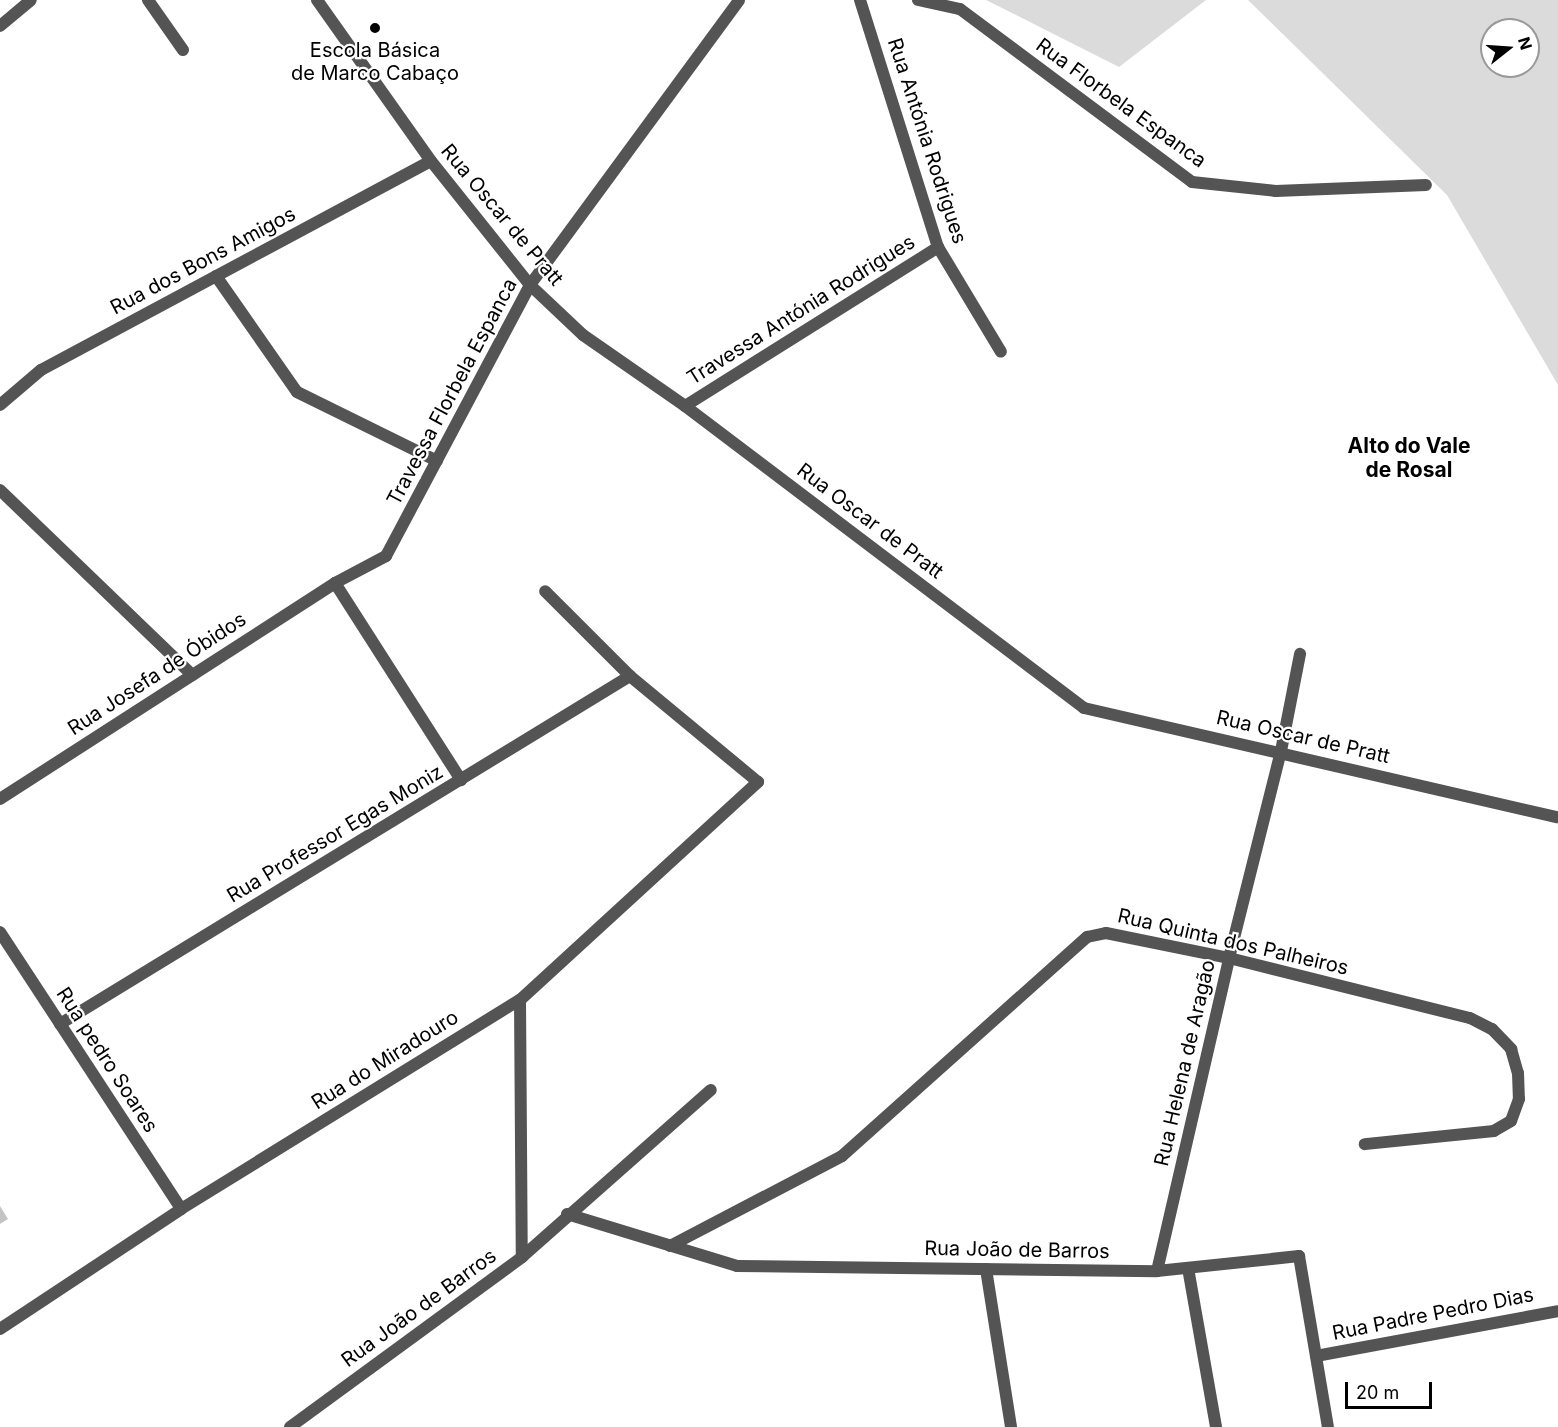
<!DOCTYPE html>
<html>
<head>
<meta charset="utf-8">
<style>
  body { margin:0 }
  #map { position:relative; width:1558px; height:1427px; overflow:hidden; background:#fff; font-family:Inter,sans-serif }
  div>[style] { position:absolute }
  .green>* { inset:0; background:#dbdbdb }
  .building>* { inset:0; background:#c4c4c4 }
  .street>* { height:12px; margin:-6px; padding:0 6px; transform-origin:6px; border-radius:6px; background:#545454 }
  .dots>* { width:16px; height:16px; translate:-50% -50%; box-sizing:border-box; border:3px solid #fff; border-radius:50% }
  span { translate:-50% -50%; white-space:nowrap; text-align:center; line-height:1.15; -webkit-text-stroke:4.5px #fff; paint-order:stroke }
  .poi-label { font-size:20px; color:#000 }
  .street-label { font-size:20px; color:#000 }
  .neighbourhood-label { font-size:21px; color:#000; font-weight:700 }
  .north { position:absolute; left:1480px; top:18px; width:60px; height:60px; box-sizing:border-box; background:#fff; border:2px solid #999; border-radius:50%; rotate:73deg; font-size:16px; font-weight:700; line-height:24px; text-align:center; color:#000 }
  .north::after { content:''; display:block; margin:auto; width:21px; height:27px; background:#000; clip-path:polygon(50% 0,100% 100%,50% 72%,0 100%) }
  .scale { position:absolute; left:1345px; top:1382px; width:87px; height:27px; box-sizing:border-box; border:3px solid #000; border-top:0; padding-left:8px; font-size:18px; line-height:21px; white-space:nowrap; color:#000; -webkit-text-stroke:4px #fff; paint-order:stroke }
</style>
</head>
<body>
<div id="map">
  <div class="green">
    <i style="clip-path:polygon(986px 0,1206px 0,1119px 67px)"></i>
    <i style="clip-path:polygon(evenodd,1248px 0,1558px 0,1558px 385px,1447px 195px,1248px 0,1492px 30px,1528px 30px,1528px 66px,1492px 66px,1492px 30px)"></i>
  </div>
  <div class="building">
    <i style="clip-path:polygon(0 1206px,8px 1219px,0 1224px)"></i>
  </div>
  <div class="street">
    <i style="left:148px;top:0;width:61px;rotate:55deg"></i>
    <i style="left:317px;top:0;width:197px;rotate:54.7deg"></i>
    <i style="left:431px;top:161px;width:159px;rotate:51.4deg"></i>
    <i style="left:530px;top:285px;width:73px;rotate:43.3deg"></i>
    <i style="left:583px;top:335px;width:124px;rotate:34.8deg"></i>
    <i style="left:685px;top:406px;width:500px;rotate:37.12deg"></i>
    <i style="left:1084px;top:708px;width:486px;rotate:13deg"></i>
    <i style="left:860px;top:0;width:259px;rotate:72.5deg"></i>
    <i style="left:938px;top:247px;width:122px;rotate:59deg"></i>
    <i style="left:918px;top:0;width:43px;rotate:12.1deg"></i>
    <i style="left:960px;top:9px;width:289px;rotate:36.7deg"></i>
    <i style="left:1192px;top:182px;width:84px;rotate:6.1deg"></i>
    <i style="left:1276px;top:191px;width:150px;rotate:-2.3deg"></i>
    <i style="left:0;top:26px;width:40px;rotate:-40deg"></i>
    <i style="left:216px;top:276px;width:141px;rotate:55.1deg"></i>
    <i style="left:297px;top:392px;width:156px;rotate:26.2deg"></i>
    <i style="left:0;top:405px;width:54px;rotate:-40.5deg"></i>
    <i style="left:41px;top:370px;width:442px;rotate:-28.2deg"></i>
    <i style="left:685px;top:406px;width:299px;rotate:-32.1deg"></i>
    <i style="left:0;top:490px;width:267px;rotate:43.9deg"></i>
    <i style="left:335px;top:583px;width:234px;rotate:57.4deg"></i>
    <i style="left:0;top:799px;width:399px;rotate:-32.8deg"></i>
    <i style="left:335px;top:583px;width:58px;rotate:-27.9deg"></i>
    <i style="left:386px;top:556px;width:307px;rotate:-62deg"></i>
    <i style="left:530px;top:285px;width:353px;rotate:-53.7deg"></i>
    <i style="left:0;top:932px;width:331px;rotate:56.8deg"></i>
    <i style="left:520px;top:1000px;width:257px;rotate:89.6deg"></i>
    <i style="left:60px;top:1024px;width:668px;rotate:-31.41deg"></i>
    <i style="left:567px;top:1214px;width:178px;rotate:17deg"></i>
    <i style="left:737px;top:1266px;width:420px;rotate:0.7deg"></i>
    <i style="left:1157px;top:1271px;width:143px;rotate:-6deg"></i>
    <i style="left:1299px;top:1256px;width:173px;rotate:80.4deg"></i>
    <i style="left:670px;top:1246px;width:194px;rotate:-27.6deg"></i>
    <i style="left:842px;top:1156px;width:329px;rotate:-41.8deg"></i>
    <i style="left:1087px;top:937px;width:19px;rotate:-12deg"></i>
    <i style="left:1106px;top:933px;width:126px;rotate:11.5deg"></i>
    <i style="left:1229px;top:958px;width:248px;rotate:14deg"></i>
    <i style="left:1470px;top:1018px;width:25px;rotate:27deg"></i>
    <i style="left:1492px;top:1029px;width:28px;rotate:46deg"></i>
    <i style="left:1511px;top:1049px;width:25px;rotate:74deg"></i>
    <i style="left:1518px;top:1073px;width:26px;rotate:88deg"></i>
    <i style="left:1519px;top:1099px;width:23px;rotate:110deg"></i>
    <i style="left:1511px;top:1121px;width:20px;rotate:150deg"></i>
    <i style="left:1494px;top:1131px;width:130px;rotate:174.2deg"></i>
    <i style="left:1188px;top:1268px;width:161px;rotate:80deg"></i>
    <i style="left:986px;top:1269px;width:160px;rotate:81deg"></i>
    <i style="left:1157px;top:1271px;width:321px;rotate:-77deg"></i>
    <i style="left:1229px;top:958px;width:213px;rotate:-75.9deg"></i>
    <i style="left:1281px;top:751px;width:99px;rotate:-78.9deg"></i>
    <i style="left:0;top:1329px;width:217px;rotate:-33.5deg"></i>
    <i style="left:181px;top:1209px;width:398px;rotate:-31.7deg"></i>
    <i style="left:520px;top:1000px;width:323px;rotate:-42.5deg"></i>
    <i style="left:758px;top:782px;width:166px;rotate:-140.4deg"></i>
    <i style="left:630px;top:676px;width:120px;rotate:-135deg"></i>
    <i style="left:1316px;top:1356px;width:246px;rotate:-10.5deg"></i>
    <i style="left:290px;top:1427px;width:288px;rotate:-36.2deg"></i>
    <i style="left:522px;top:1257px;width:252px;rotate:-41.5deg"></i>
  </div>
  <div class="dots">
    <i style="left:375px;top:28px;background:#000"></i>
  </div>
  <div class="poi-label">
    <span style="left:375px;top:62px">Escola Básica<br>de Marco Cabaço</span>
  </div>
  <div class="street-label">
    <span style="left:1121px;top:103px;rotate:36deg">Rua Florbela Espanca</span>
    <span style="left:927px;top:141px;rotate:72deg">Rua Antónia Rodrigues</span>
    <span style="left:502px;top:215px;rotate:50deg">Rua Oscar de Pratt</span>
    <span style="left:203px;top:261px;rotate:-28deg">Rua dos Bons Amigos</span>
    <span style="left:801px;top:310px;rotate:-32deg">Travessa Antónia Rodrigues</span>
    <span style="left:452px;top:392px;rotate:-62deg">Travessa Florbela Espanca</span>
    <span style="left:870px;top:521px;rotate:37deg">Rua Oscar de Pratt</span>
    <span style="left:157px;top:674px;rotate:-33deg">Rua Josefa de Óbidos</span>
    <span style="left:1303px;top:737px;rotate:13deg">Rua Oscar de Pratt</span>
    <span style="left:335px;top:834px;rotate:-31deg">Rua Professor Egas Moniz</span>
    <span style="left:1233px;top:942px;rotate:13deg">Rua Quinta dos Palheiros</span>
    <span style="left:107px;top:1060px;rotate:57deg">Rua pedro Soares</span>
    <span style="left:385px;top:1060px;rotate:-32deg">Rua do Miradouro</span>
    <span style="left:1185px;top:1063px;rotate:-77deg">Rua Helena de Aragão</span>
    <span style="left:1017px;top:1250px;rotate:1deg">Rua João de Barros</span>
    <span style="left:419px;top:1308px;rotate:-36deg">Rua João de Barros</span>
    <span style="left:1433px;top:1314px;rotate:-11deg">Rua Padre Pedro Dias</span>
  </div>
  <div class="neighbourhood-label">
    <span style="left:1409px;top:458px">Alto do Vale<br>de Rosal</span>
  </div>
  <div class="north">N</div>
  <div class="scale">20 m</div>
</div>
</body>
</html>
